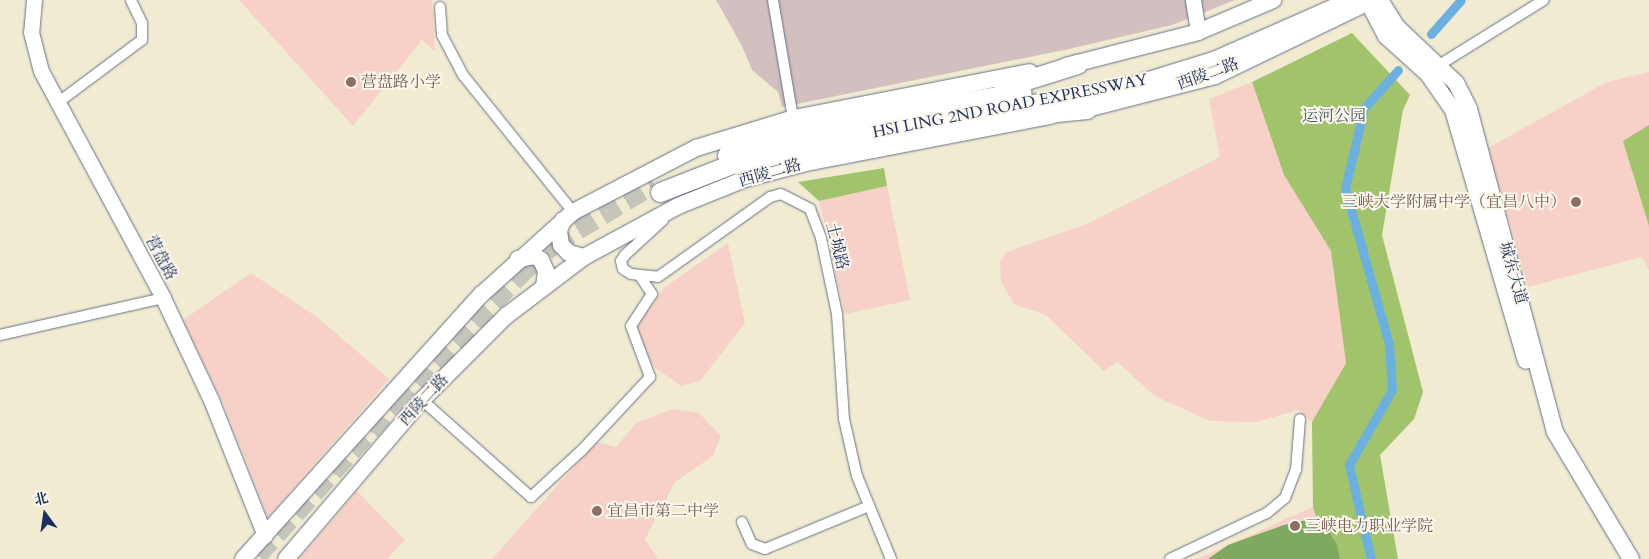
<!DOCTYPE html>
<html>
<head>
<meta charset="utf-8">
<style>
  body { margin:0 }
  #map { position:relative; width:1649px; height:559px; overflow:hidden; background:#f1ebd2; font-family:Cardo,"Noto Serif SC",serif }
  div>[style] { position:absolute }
  .built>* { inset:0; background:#f7d1c7 }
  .industrial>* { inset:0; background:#d2bfc0 }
  .green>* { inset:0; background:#a1c36c }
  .forest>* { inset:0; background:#80a960 }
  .canal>* { height:9px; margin:-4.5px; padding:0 4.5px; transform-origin:4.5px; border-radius:4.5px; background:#6cb0e1 }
  .highway-tunnel>* { height:19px; margin-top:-9.5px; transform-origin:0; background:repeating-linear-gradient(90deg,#c6c5bb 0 19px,transparent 0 28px) }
  .roads { filter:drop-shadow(0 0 1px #667187) drop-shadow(0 0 1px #667187) }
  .street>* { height:10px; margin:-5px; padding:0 5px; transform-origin:5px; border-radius:5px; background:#fff }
  .secondary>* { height:15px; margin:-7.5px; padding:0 7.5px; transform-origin:7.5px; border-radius:7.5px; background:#fff }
  .primary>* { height:16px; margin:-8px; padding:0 8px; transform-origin:8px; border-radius:8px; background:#fff }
  .highway>* { height:19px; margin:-9.5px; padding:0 9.5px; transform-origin:9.5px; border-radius:9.5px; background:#fff }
  .dots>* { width:14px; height:14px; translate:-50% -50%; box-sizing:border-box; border:2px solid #fbf7ec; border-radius:50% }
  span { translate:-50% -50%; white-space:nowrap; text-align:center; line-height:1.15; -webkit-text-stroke:4px #fbf7ec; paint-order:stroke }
  .street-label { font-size:16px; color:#1b2f5e }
  .education-label { font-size:16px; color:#785e54 }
  .left { translate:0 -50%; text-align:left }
  .right { translate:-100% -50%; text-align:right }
  .park-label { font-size:16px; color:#435b62 }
  .north { position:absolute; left:20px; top:489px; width:50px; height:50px; -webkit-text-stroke:4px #fbf7ec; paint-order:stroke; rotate:346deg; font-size:14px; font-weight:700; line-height:20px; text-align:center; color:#1b2f5e }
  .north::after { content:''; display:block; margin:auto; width:18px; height:22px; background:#1b2f5e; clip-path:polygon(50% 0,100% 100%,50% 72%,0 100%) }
</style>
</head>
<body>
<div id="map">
  <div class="built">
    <i style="clip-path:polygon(239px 0,432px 0,435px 51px,422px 40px,353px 126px)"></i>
    <i style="clip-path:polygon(1649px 72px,1649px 271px,1642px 257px,1528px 287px,1488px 148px,1607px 82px)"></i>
    <i style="clip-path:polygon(1252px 82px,1284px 175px,1331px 250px,1346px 363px,1312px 422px,1298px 410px,1256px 422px,1210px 421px,1155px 396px,1117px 362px,1104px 371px,1046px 315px,1014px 304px,1001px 281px,1000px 261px,1007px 252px,1089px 223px,1220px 157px,1209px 99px)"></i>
    <i style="clip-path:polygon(887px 186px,910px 300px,845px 314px,819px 201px)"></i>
    <i style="clip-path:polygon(728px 243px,745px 323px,700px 381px,681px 386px,654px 367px,634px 327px,665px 287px)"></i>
    <i style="clip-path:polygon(251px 273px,317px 317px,389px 379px,268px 517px,223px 403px,183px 320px)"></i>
    <i style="clip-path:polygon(673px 409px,699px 413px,721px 436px,713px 456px,675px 482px,645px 539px,658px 559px,492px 559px,596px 442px,616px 447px,636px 423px)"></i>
    <i style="clip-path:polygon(357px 491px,405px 540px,387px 559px,299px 559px)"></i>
    <i style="clip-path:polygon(1313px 507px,1329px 559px,1197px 559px)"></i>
  </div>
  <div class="industrial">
    <i style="clip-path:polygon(716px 0,1235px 0,1172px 25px,1069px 49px,782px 107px,778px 92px,752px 70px,742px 46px)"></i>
  </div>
  <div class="green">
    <i style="clip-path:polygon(1352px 33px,1410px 95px,1403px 110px,1382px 235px,1423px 392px,1414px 419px,1380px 455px,1398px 559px,1329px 559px,1313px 507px,1312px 422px,1346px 363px,1331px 251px,1284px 175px,1252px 82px)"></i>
    <i style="clip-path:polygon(1649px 125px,1649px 226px,1623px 141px)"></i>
    <i style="clip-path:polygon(884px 168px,887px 186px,819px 201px,798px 182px)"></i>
  </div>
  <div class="forest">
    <i style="clip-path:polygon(1307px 520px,1328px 530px,1337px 545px,1340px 559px,1208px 559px,1228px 545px,1284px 525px)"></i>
  </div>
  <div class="canal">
    <i style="left:1431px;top:34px;width:45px;rotate:-48.6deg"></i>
    <i style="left:1371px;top:559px;width:97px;rotate:-103.2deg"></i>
    <i style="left:1349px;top:465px;width:86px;rotate:-60.2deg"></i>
    <i style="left:1392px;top:390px;width:46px;rotate:-93.7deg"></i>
    <i style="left:1389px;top:344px;width:161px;rotate:-105.8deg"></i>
    <i style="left:1345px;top:189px;width:83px;rotate:-76.8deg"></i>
    <i style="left:1364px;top:108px;width:51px;rotate:-48.2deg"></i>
  </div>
  <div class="highway-tunnel">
    <i style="left:258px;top:555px;width:206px;rotate:-48deg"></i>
    <i style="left:396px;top:402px;width:185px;rotate:-45.7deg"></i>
    <i style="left:525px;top:270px;width:39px;rotate:-42deg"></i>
    <i style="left:554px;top:244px;width:117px;rotate:-31deg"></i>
  </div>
  <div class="roads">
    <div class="street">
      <i style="left:773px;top:0;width:120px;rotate:80.4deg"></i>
      <i style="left:440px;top:7px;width:28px;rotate:86deg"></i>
      <i style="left:442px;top:35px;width:45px;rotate:62.3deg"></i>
      <i style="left:463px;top:75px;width:176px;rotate:51.2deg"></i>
      <i style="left:1439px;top:65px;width:123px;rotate:-31.8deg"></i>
      <i style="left:56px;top:104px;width:107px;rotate:-36.7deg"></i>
      <i style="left:142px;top:40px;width:17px;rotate:-90deg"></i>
      <i style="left:142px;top:23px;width:25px;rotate:-116deg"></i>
      <i style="left:663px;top:220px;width:52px;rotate:137.4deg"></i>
      <i style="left:625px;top:255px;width:7px;rotate:124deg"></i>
      <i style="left:621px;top:261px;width:8px;rotate:76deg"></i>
      <i style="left:623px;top:269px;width:9px;rotate:32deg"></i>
      <i style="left:631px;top:274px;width:27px;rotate:6deg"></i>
      <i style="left:658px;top:277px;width:138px;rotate:-35.5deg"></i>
      <i style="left:770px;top:197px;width:11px;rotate:-15deg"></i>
      <i style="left:781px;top:194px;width:33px;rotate:27deg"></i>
      <i style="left:810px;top:209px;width:31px;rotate:69deg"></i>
      <i style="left:821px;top:238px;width:78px;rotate:78.1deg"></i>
      <i style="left:837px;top:314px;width:105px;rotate:86.2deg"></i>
      <i style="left:844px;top:419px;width:58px;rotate:77.2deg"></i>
      <i style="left:857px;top:476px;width:90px;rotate:67.7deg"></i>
      <i style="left:0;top:335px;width:167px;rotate:-12.8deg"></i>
      <i style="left:422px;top:400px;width:146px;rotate:41.7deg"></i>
      <i style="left:531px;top:497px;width:69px;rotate:-42.7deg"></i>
      <i style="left:582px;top:450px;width:100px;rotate:-47deg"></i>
      <i style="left:650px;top:377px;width:54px;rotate:-110.4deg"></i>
      <i style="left:631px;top:326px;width:38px;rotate:-57deg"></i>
      <i style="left:652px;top:294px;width:22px;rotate:-124deg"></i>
      <i style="left:742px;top:522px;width:24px;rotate:66deg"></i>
      <i style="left:752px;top:544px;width:14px;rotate:21deg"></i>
      <i style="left:765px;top:549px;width:113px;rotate:-22.5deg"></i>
      <i style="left:1170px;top:559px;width:107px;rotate:-25.4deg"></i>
      <i style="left:1267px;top:513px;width:23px;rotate:-40deg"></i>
      <i style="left:1285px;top:498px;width:30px;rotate:-69deg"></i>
      <i style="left:1296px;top:470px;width:51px;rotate:-85.5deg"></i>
    </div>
    <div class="secondary">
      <i style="left:34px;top:0;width:32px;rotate:95deg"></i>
      <i style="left:31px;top:32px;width:40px;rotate:75.6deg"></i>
      <i style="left:41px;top:71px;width:258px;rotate:61.7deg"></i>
      <i style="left:163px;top:298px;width:113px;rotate:64.8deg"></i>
      <i style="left:211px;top:400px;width:146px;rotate:68.3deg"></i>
      <i style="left:1193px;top:0;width:32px;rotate:81deg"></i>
    </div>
    <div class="primary">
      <i style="left:1367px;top:0;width:41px;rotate:62.2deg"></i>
      <i style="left:1386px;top:36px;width:57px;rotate:42.1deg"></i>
      <i style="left:1428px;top:74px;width:44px;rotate:55.2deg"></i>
      <i style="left:1453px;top:110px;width:261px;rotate:73.8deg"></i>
      <i style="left:1380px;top:0;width:32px;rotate:58deg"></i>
      <i style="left:1397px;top:27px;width:81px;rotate:43.5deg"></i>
      <i style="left:1456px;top:83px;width:29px;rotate:63deg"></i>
      <i style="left:1469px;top:109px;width:334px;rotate:75.1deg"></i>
      <i style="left:1555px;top:432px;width:148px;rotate:59.1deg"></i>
      <i style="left:1066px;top:66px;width:136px;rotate:-14.4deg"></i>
      <i style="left:1198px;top:32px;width:82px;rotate:-23.1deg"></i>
      <i style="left:1075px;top:112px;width:145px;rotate:-14.4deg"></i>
      <i style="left:1215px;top:76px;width:175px;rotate:-25.7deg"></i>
      <i style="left:563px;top:220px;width:12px;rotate:110deg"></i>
      <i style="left:559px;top:231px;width:14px;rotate:82deg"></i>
      <i style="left:561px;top:245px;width:11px;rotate:45deg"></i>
      <i style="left:569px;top:253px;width:16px;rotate:15deg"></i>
      <i style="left:518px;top:259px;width:17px;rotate:-10deg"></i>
      <i style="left:535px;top:256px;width:7px;rotate:34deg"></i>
      <i style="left:541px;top:260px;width:12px;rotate:66deg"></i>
      <i style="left:546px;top:271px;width:16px;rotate:97deg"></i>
      <i style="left:243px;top:559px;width:357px;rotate:-48deg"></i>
      <i style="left:482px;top:294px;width:122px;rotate:-42deg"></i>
      <i style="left:573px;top:212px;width:139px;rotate:-27.5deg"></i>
      <i style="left:696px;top:148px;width:102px;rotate:-17deg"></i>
      <i style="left:794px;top:118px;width:240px;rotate:-11deg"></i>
      <i style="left:286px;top:559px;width:209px;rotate:-49.5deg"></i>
      <i style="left:422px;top:400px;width:119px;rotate:-45deg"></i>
      <i style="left:506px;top:316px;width:98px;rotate:-37.1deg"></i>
      <i style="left:584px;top:257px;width:107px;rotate:-28.5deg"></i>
      <i style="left:678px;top:206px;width:72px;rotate:-21.9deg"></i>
      <i style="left:745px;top:179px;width:63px;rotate:-14.7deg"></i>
      <i style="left:806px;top:163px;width:249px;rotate:-10.9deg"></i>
    </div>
    <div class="highway">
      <i style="left:1004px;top:87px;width:77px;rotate:-17.5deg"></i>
      <i style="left:1036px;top:114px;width:51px;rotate:-5.6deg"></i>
      <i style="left:727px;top:155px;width:34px;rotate:-23deg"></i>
      <i style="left:758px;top:142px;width:83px;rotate:-13.9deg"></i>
      <i style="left:839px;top:122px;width:185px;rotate:-9.3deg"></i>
      <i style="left:660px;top:192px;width:83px;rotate:-21.3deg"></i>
      <i style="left:737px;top:162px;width:73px;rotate:-13.5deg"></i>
      <i style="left:808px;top:145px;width:329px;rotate:-10.3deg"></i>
      <i style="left:1132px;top:86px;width:88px;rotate:-17.2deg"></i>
      <i style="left:1216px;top:60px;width:149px;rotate:-23.8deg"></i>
    </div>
  </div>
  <div class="dots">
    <i style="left:351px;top:82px;background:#8d6e63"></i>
    <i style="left:1576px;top:202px;background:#8d6e63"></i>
    <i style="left:597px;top:511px;background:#8d6e63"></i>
    <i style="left:1295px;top:526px;background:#8d6e63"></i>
  </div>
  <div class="street-label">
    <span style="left:1208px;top:74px;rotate:-20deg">西陵二路</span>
    <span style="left:1010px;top:106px;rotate:-11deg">HSI LING 2ND ROAD EXPRESSWAY</span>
    <span style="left:770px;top:173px;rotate:-16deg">西陵二路</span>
    <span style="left:837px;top:246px;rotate:76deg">土城路</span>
    <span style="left:161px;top:258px;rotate:62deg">营盘路</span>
    <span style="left:1513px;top:273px;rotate:74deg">城东大道</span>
    <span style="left:424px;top:400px;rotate:-47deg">西陵二路</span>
  </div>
  <div class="education-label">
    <span class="left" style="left:361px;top:82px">营盘路小学</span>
    <span class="right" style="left:1566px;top:202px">三峡大学附属中学（宜昌八中）</span>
    <span class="left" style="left:607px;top:511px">宜昌市第二中学</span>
    <span class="left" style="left:1305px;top:526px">三峡电力职业学院</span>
  </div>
  <div class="park-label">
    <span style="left:1334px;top:116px">运河公园</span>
  </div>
  <div class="north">北</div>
</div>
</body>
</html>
